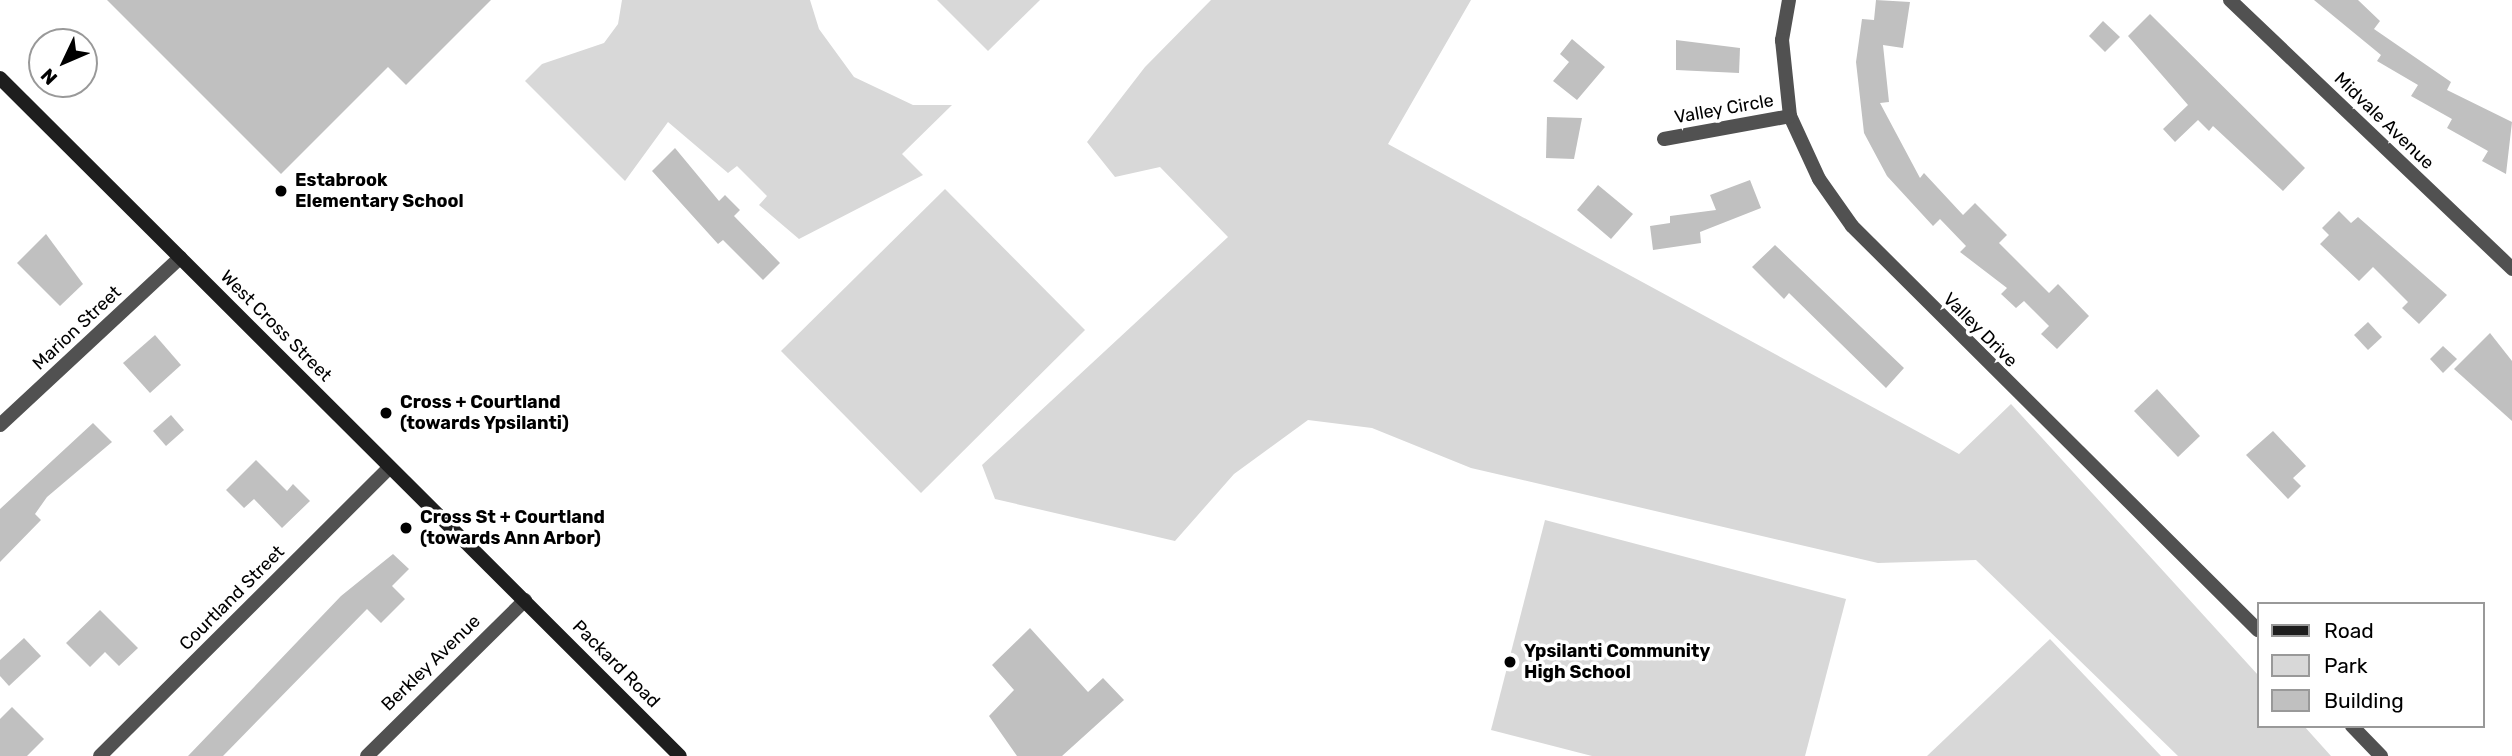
<!DOCTYPE html>
<html>
<head>
<meta charset="utf-8">
<style>
  body { margin:0 }
  #map { position:relative; width:2512px; height:756px; overflow:hidden; background:#fff; font-family:Rubik,sans-serif }
  div>[style] { position:absolute }
  .green>* { inset:0; background:#d8d8d8 }
  .building>* { inset:0; background:#c0c0c0 }
  .minor>* { height:14px; margin:-7px; padding:0 7px; transform-origin:7px; border-radius:7px; background:#515151 }
  .secondary>* { height:14px; margin:-7px; padding:0 7px; transform-origin:7px; border-radius:7px; background:#1e1e1e }
  .dots>* { width:19px; height:19px; translate:-50% -50%; box-sizing:border-box; border:4px solid #fff; border-radius:50% }
  span { translate:-50% -50%; white-space:nowrap; text-align:center; line-height:1.15; -webkit-text-stroke:7px #fff; paint-order:stroke }
  .street-label { font-size:18px; color:#000 }
  .poi-label { font-size:18px; color:#000; font-weight:700 }
  .left { translate:0 -50%; text-align:left }
  .legend { position:absolute; left:2257px; top:602px; width:228px; height:126px; box-sizing:border-box; background:#fff; border:2px solid #999; margin:0; padding:9px 12px; list-style:none; font-size:21px; color:#000 }
  .legend li { display:flex; align-items:center; gap:14px; height:35px }
  .legend b { width:35px; border:2px solid #999 }
  .north { position:absolute; left:28px; top:28px; width:70px; height:70px; box-sizing:border-box; background:#fff; border:2px solid #999; border-radius:50%; rotate:226deg; font-size:19px; font-weight:700; line-height:28px; text-align:center; color:#000 }
  .north::after { content:''; display:block; margin:auto; width:24px; height:32px; background:#000; clip-path:polygon(50% 0,100% 100%,50% 72%,0 100%) }
</style>
</head>
<body>
<div id="map">
  <div class="green">
    <i style="clip-path:polygon(622px 0,810px 0,819px 29px,854px 77px,913px 105px,952px 105px,902px 154px,923px 175px,799px 239px,759px 205px,767px 196px,737px 166px,728px 173px,668px 122px,625px 181px,525px 81px,542px 64px,604px 43px,618px 24px)"></i>
    <i style="clip-path:polygon(937px 0,1040px 0,988px 51px)"></i>
    <i style="clip-path:polygon(1211px 0,1471px 0,1388px 144px,1959px 454px,2011px 404px,2258px 675px,2258px 726px,2304px 726px,2331px 756px,2178px 756px,1976px 560px,1878px 563px,1471px 468px,1372px 428px,1308px 420px,1234px 474px,1175px 541px,995px 499px,982px 465px,1228px 237px,1160px 167px,1115px 177px,1087px 142px,1145px 67px)"></i>
    <i style="clip-path:polygon(945px 189px,1085px 330px,921px 493px,781px 351px)"></i>
    <i style="clip-path:polygon(1545px 520px,1846px 599px,1805px 756px,1592px 756px,1491px 730px)"></i>
    <i style="clip-path:polygon(2050px 639px,2161px 756px,1927px 756px)"></i>
  </div>
  <div class="building">
    <i style="clip-path:polygon(107px 0,491px 0,406px 85px,388px 67px,281px 174px)"></i>
    <i style="clip-path:polygon(1876px 0,1910px 2px,1903px 48px,1883px 45px,1889px 102px,1880px 103px,1920px 178px,1924px 173px,1963px 215px,1975px 203px,2007px 235px,1999px 243px,2049px 293px,2058px 284px,2089px 316px,2057px 349px,2041px 334px,2049px 326px,2024px 301px,2016px 308px,2001px 294px,2007px 288px,1960px 252px,1966px 246px,1940px 219px,1933px 226px,1887px 176px,1864px 133px,1856px 62px,1862px 19px,1874px 20px)"></i>
    <i style="clip-path:polygon(2314px 0,2358px 0,2380px 21px,2374px 29px,2451px 82px,2447px 90px,2512px 122px,2506px 174px,2482px 161px,2488px 151px,2447px 128px,2452px 119px,2411px 96px,2418px 85px,2377px 61px,2381px 55px)"></i>
    <i style="clip-path:polygon(2150px 14px,2305px 168px,2283px 191px,2213px 126px,2209px 131px,2198px 120px,2175px 142px,2163px 129px,2188px 105px,2128px 36px)"></i>
    <i style="clip-path:polygon(2103px 21px,2120px 37px,2105px 52px,2089px 36px)"></i>
    <i style="clip-path:polygon(1572px 39px,1605px 67px,1577px 100px,1553px 81px,1569px 62px,1560px 54px)"></i>
    <i style="clip-path:polygon(1676px 40px,1740px 48px,1739px 73px,1676px 70px)"></i>
    <i style="clip-path:polygon(1547px 117px,1582px 118px,1574px 159px,1546px 158px)"></i>
    <i style="clip-path:polygon(675px 148px,719px 201px,725px 195px,740px 210px,734px 216px,780px 263px,763px 280px,723px 240px,718px 244px,652px 171px)"></i>
    <i style="clip-path:polygon(1750px 180px,1761px 208px,1700px 232px,1701px 243px,1653px 250px,1650px 226px,1670px 223px,1670px 216px,1716px 210px,1710px 195px)"></i>
    <i style="clip-path:polygon(1598px 185px,1633px 214px,1611px 239px,1577px 210px)"></i>
    <i style="clip-path:polygon(2339px 211px,2351px 223px,2358px 217px,2447px 295px,2419px 324px,2402px 308px,2408px 302px,2373px 267px,2359px 281px,2320px 244px,2329px 235px,2322px 228px)"></i>
    <i style="clip-path:polygon(46px 234px,83px 284px,60px 306px,17px 263px)"></i>
    <i style="clip-path:polygon(1775px 245px,1904px 368px,1886px 388px,1789px 293px,1784px 299px,1752px 267px)"></i>
    <i style="clip-path:polygon(2368px 322px,2382px 337px,2368px 350px,2354px 335px)"></i>
    <i style="clip-path:polygon(2490px 333px,2512px 361px,2512px 421px,2454px 369px)"></i>
    <i style="clip-path:polygon(155px 335px,181px 365px,150px 393px,123px 363px)"></i>
    <i style="clip-path:polygon(2443px 346px,2457px 359px,2443px 373px,2430px 359px)"></i>
    <i style="clip-path:polygon(2157px 389px,2200px 436px,2178px 457px,2134px 411px)"></i>
    <i style="clip-path:polygon(171px 415px,184px 430px,166px 446px,153px 431px)"></i>
    <i style="clip-path:polygon(93px 423px,112px 442px,47px 497px,35px 514px,41px 520px,0 562px,0 509px)"></i>
    <i style="clip-path:polygon(2273px 431px,2306px 466px,2293px 478px,2301px 486px,2288px 499px,2246px 455px)"></i>
    <i style="clip-path:polygon(256px 460px,287px 491px,293px 484px,310px 501px,282px 528px,254px 499px,244px 508px,226px 490px)"></i>
    <i style="clip-path:polygon(393px 554px,409px 569px,392px 586px,405px 599px,381px 623px,367px 609px,223px 756px,188px 756px,341px 596px)"></i>
    <i style="clip-path:polygon(100px 610px,138px 648px,119px 666px,105px 652px,90px 667px,66px 643px)"></i>
    <i style="clip-path:polygon(1030px 628px,1088px 692px,1103px 678px,1124px 700px,1062px 756px,1017px 756px,989px 716px,1014px 690px,992px 665px)"></i>
    <i style="clip-path:polygon(24px 638px,41px 656px,9px 686px,0 676px,0 660px)"></i>
    <i style="clip-path:polygon(12px 707px,44px 739px,27px 756px,0 756px,0 719px)"></i>
  </div>
  <div class="minor">
    <i style="left:1789px;top:0;width:41px;rotate:99.9deg"></i>
    <i style="left:1782px;top:40px;width:76px;rotate:84deg"></i>
    <i style="left:1790px;top:116px;width:69px;rotate:65.3deg"></i>
    <i style="left:1819px;top:179px;width:57px;rotate:54.9deg"></i>
    <i style="left:1852px;top:226px;width:573px;rotate:44.86deg"></i>
    <i style="left:2230px;top:0;width:390px;rotate:43.6deg"></i>
    <i style="left:1664px;top:139px;width:128px;rotate:-10.3deg"></i>
    <i style="left:0;top:425px;width:246px;rotate:-42.9deg"></i>
    <i style="left:2352px;top:726px;width:42px;rotate:46deg"></i>
    <i style="left:100px;top:756px;width:409px;rotate:-44.9deg"></i>
    <i style="left:367px;top:756px;width:222px;rotate:-44.6deg"></i>
  </div>
  <div class="secondary">
    <i style="left:0;top:78px;width:960px;rotate:44.92deg"></i>
  </div>
  <div class="dots">
    <i style="left:281px;top:191px;background:#000"></i>
    <i style="left:386px;top:413px;background:#000"></i>
    <i style="left:406px;top:528px;background:#000"></i>
    <i style="left:1510px;top:662px;background:#000"></i>
  </div>
  <div class="street-label">
    <span style="left:1724px;top:109px;rotate:-10deg">Valley Circle</span>
    <span style="left:2384px;top:121px;rotate:44deg">Midvale Avenue</span>
    <span style="left:276px;top:326px;rotate:45deg">West Cross Street</span>
    <span style="left:77px;top:328px;rotate:-43deg">Marion Street</span>
    <span style="left:1980px;top:330px;rotate:45deg">Valley Drive</span>
    <span style="left:232px;top:598px;rotate:-45deg">Courtland Street</span>
    <span style="left:431px;top:663px;rotate:-44deg">Berkley Avenue</span>
    <span style="left:616px;top:664px;rotate:45deg">Packard Road</span>
  </div>
  <div class="poi-label">
    <span class="left" style="left:295px;top:191px">Estabrook<br>Elementary School</span>
    <span class="left" style="left:400px;top:413px">Cross + Courtland<br>(towards Ypsilanti)</span>
    <span class="left" style="left:420px;top:528px">Cross St + Courtland<br>(towards Ann Arbor)</span>
    <span class="left" style="left:1524px;top:662px">Ypsilanti Community<br>High School</span>
  </div>
  <ul class="legend">
  <li><b style="height:9px;background:#1e1e1e"></b>Road</li>
  <li><b style="height:19px;background:#d8d8d8"></b>Park</li>
  <li><b style="height:19px;background:#c0c0c0"></b>Building</li>
  </ul>
  <div class="north">N</div>
</div>
</body>
</html>
